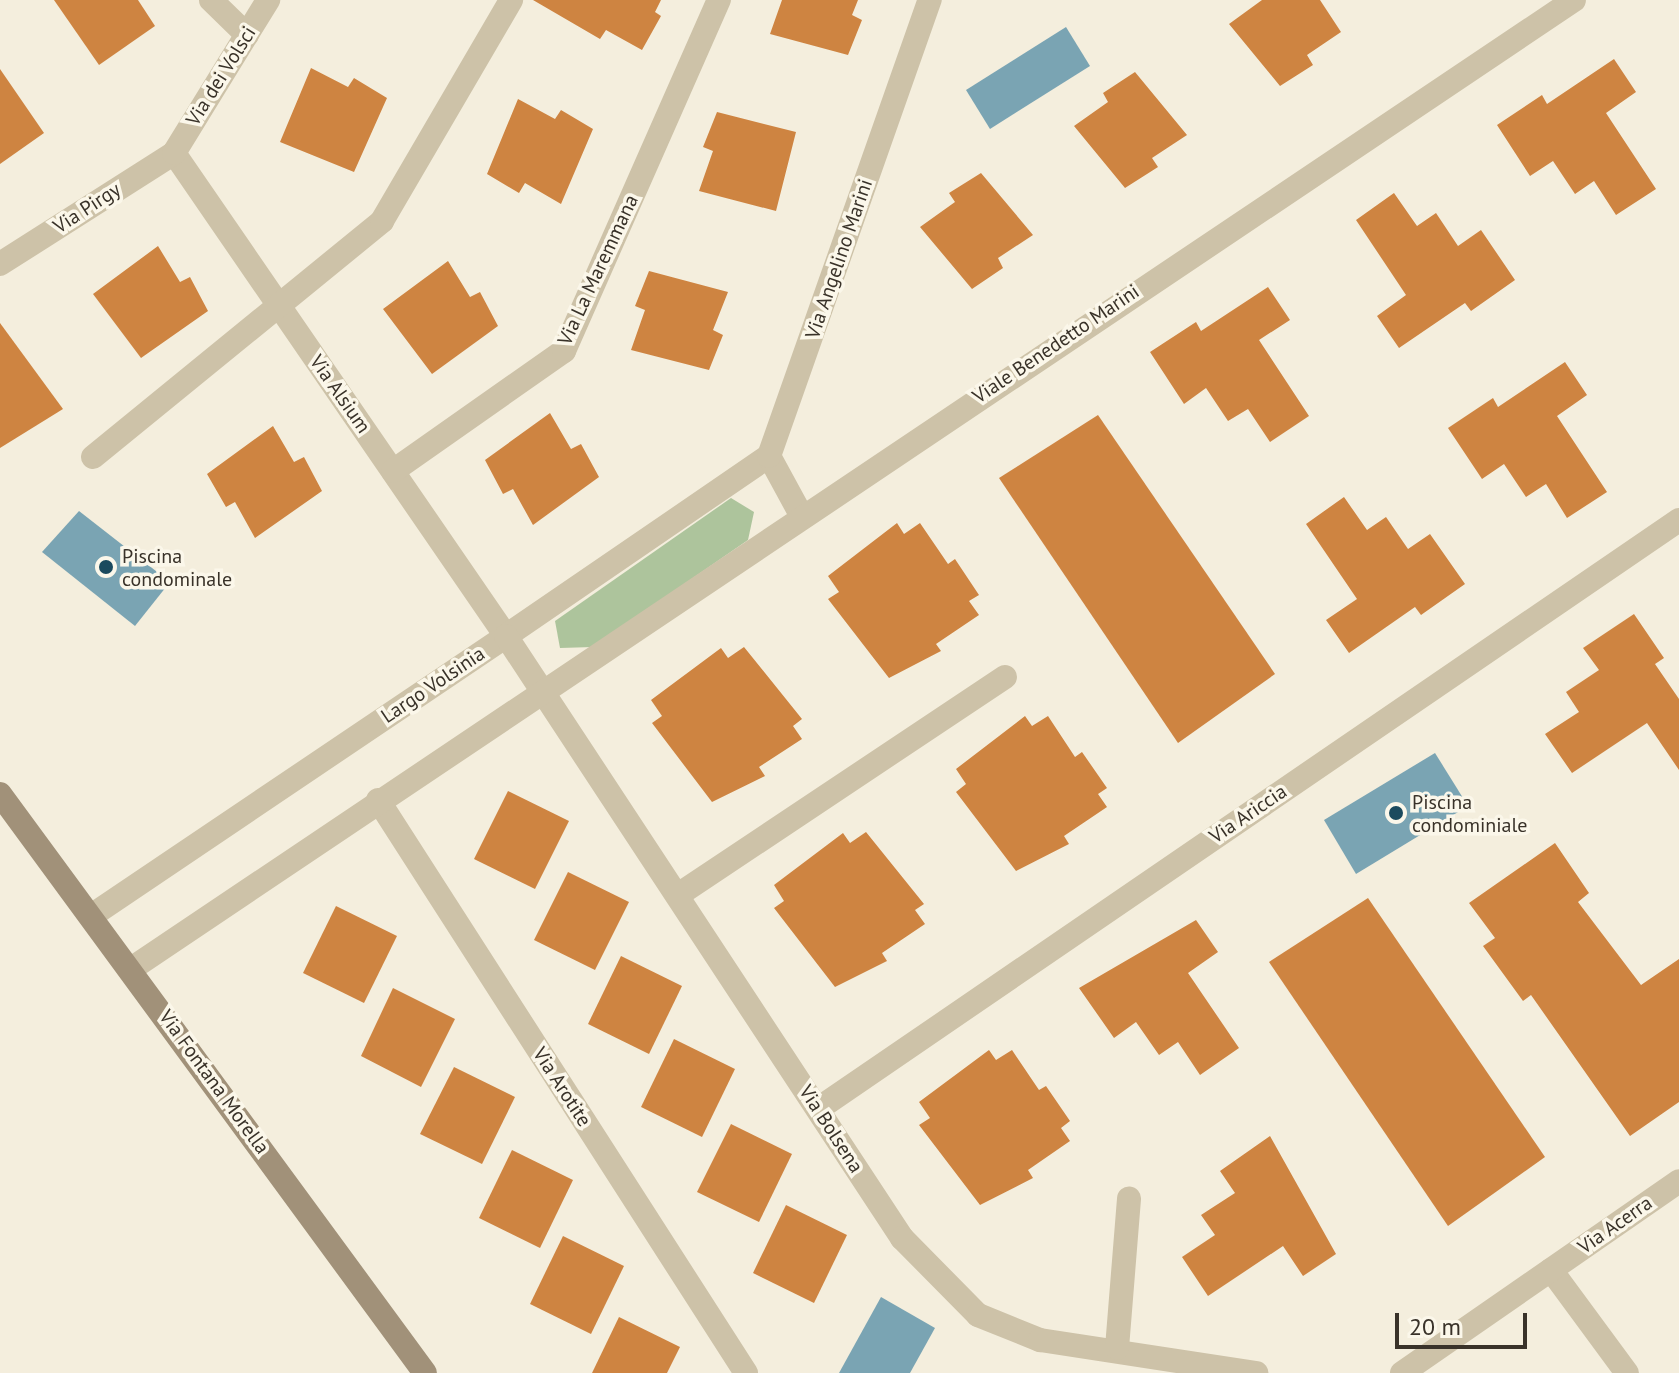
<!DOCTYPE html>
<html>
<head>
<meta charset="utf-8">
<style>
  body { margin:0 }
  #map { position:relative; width:1679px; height:1373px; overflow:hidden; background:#f4eedd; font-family:"PT Sans",sans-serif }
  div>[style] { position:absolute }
  .green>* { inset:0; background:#adc49c }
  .water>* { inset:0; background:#7aa4b3 }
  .building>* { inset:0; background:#ce8441 }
  .street>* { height:24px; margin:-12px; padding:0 12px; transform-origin:12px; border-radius:12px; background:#cdc2a8 }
  .secondary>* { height:24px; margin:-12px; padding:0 12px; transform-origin:12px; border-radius:12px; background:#a19179 }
  .dots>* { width:22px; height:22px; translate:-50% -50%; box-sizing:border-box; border:4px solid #fbf7ea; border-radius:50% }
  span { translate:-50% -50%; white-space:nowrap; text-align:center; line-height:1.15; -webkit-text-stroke:7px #fbf7ea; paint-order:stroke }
  .street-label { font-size:20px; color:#393229 }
  .poi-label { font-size:20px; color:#393229 }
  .left { translate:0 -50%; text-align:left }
  .scale { position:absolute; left:1395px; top:1313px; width:132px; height:36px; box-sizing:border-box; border:4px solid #393229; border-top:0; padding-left:10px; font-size:24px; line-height:28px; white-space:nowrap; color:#393229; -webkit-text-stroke:6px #fbf7ea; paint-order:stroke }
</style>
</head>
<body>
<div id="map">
  <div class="green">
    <i style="clip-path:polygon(731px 498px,754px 512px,748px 540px,593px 647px,560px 648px,555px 621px)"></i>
  </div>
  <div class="water">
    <i style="clip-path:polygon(1066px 27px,1090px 66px,990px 129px,966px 90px)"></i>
    <i style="clip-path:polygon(79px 511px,170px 582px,135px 626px,42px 552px)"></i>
    <i style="clip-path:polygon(1435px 753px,1468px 806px,1356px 874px,1324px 820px)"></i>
    <i style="clip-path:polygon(881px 1297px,935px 1328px,910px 1373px,839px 1373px)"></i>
  </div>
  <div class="building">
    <i style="clip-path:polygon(54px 0,138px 0,155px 26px,99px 65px)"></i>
    <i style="clip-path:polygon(533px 0,661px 0,655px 12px,661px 16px,642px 50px,606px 30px,600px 39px)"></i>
    <i style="clip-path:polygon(782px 0,858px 0,852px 15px,862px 20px,848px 55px,770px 34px)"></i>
    <i style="clip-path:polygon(1262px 0,1320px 0,1341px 32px,1307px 55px,1313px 65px,1280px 86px,1229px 24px)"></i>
    <i style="clip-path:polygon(1614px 59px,1636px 92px,1606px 113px,1656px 189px,1616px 215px,1594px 181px,1575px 194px,1553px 161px,1530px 176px,1497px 125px,1542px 95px,1547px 104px)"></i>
    <i style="clip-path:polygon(311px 68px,348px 87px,354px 78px,387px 98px,354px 172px,280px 142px)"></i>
    <i style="clip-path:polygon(0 69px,44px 133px,0 164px)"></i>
    <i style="clip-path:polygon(1135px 72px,1187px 135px,1152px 158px,1158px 167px,1125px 188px,1074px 126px,1108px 102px,1103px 93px)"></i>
    <i style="clip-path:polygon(518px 99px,555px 119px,561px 110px,593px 129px,561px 204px,525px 183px,519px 193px,487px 174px)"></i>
    <i style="clip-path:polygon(717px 112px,796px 132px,776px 211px,699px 191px,713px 151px,703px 147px)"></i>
    <i style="clip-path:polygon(981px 173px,1033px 235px,998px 258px,1003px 268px,972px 289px,920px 227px,955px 202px,949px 193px)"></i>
    <i style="clip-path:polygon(1394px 193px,1417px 226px,1436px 213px,1458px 246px,1481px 230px,1515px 280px,1471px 311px,1465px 303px,1399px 348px,1377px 316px,1406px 295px,1356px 220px)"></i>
    <i style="clip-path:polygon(158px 246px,180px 282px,190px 277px,208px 311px,141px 358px,93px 294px)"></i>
    <i style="clip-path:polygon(448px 261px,470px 297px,480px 292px,498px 326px,432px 374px,383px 309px)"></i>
    <i style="clip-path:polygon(649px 271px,728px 292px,713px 330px,723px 335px,709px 370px,631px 350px,645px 310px,635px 306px)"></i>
    <i style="clip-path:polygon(1268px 287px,1290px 320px,1259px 340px,1309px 416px,1270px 442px,1248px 409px,1228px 421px,1206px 388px,1184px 404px,1150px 352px,1196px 322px,1201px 331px)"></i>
    <i style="clip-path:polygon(0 323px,63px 409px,0 448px)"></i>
    <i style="clip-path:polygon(1565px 362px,1587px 395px,1557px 416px,1607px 492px,1567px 518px,1546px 484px,1526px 497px,1504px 464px,1482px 479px,1448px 428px,1493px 398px,1498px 407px)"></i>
    <i style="clip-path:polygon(550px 413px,571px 449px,581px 444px,599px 477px,533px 525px,513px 489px,503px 494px,485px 460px)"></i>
    <i style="clip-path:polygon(1098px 415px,1275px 674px,1178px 743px,999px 478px)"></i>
    <i style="clip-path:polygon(273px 426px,294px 462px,304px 457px,322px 491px,255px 538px,235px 502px,226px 507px,207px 474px)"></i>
    <i style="clip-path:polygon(1344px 497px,1367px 530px,1386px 517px,1408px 549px,1430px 534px,1465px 584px,1421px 615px,1415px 607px,1349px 653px,1326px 620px,1357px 599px,1306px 524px)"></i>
    <i style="clip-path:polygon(897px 523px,904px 534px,920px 523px,948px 564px,955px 559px,979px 595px,969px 601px,979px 615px,936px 644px,941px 651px,889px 678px,828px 599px,839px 592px,828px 576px)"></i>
    <i style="clip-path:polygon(1634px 614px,1664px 658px,1655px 664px,1679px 699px,1679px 770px,1647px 723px,1572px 773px,1545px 734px,1579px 712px,1566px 692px,1599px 670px,1583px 648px)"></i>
    <i style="clip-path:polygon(744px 647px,802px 719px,793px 726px,802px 739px,759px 767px,765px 776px,712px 802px,652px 723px,662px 716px,651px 700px,721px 648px,728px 658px)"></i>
    <i style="clip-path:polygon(1025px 716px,1032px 726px,1048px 716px,1075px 757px,1082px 752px,1107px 788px,1098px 794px,1107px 807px,1064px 836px,1069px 844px,1016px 871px,956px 792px,966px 784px,956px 769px)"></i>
    <i style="clip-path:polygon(508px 791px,569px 821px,535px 889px,474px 859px)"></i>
    <i style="clip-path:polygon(866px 832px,924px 904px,915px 910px,925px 924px,882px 953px,887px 961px,835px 987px,774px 908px,784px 901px,774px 885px,843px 833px,850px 843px)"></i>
    <i style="clip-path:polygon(1555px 843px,1589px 893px,1578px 902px,1641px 985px,1679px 959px,1679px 1102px,1630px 1136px,1531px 995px,1523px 1001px,1483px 946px,1495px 938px,1469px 903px)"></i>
    <i style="clip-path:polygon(568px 872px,629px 902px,595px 970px,534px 940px)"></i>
    <i style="clip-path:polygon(1368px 898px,1545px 1157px,1448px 1226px,1269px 962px)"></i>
    <i style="clip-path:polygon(336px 906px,397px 936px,364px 1003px,303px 973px)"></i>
    <i style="clip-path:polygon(1196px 920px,1218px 952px,1188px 973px,1239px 1048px,1200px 1075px,1178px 1042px,1159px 1055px,1136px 1022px,1114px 1038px,1079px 988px)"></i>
    <i style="clip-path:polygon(621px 956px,682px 986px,649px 1054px,588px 1024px)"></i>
    <i style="clip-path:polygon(393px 988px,455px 1019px,421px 1087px,361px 1056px)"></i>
    <i style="clip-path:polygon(674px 1039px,735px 1069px,702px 1137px,641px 1107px)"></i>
    <i style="clip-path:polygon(989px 1050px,996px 1060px,1012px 1050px,1039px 1090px,1046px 1086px,1070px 1121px,1061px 1128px,1070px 1141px,1028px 1170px,1033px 1178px,980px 1205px,919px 1125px,930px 1118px,919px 1102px)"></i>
    <i style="clip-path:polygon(454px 1067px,515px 1097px,482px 1164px,420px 1134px)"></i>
    <i style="clip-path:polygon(731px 1124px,792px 1154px,759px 1222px,697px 1192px)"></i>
    <i style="clip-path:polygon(1270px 1136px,1336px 1254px,1303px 1276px,1283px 1246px,1208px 1296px,1182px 1257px,1215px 1235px,1201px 1215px,1235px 1193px,1220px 1171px)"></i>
    <i style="clip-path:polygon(512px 1150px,573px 1180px,540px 1248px,479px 1218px)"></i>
    <i style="clip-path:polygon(786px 1205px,847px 1235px,814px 1303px,753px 1273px)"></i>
    <i style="clip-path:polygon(563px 1236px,624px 1266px,591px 1334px,530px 1304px)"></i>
    <i style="clip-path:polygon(619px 1317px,680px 1347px,667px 1373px,592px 1373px)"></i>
  </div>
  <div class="street">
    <i style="left:211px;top:0;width:50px;rotate:44.2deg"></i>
    <i style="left:174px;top:153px;width:586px;rotate:55.5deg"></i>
    <i style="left:506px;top:636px;width:319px;rotate:-34.4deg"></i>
    <i style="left:0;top:264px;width:206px;rotate:-32.5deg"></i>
    <i style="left:174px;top:153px;width:180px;rotate:-58.4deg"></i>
    <i style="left:93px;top:457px;width:373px;rotate:-39.2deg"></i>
    <i style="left:382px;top:221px;width:256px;rotate:-59.7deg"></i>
    <i style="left:393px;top:471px;width:209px;rotate:-35.1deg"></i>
    <i style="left:564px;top:351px;width:384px;rotate:-66.2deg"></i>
    <i style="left:800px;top:513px;width:65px;rotate:-118.5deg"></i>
    <i style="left:769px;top:456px;width:484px;rotate:-70.6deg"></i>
    <i style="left:378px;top:800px;width:681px;rotate:57.29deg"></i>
    <i style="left:678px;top:895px;width:393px;rotate:-33.7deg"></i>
    <i style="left:94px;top:914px;width:497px;rotate:-34deg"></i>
    <i style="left:506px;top:636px;width:721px;rotate:56.66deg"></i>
    <i style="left:902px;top:1238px;width:108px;rotate:45.4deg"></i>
    <i style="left:978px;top:1315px;width:67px;rotate:22deg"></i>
    <i style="left:1040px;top:1340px;width:219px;rotate:8.7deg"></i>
    <i style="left:131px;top:969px;width:1738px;rotate:-33.88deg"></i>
    <i style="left:818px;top:1109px;width:1043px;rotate:-34.38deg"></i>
    <i style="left:1551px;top:1270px;width:128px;rotate:53.6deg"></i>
    <i style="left:1117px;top:1348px;width:150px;rotate:-85.4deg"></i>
    <i style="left:1402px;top:1373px;width:337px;rotate:-34.7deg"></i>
  </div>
  <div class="secondary">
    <i style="left:0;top:794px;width:718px;rotate:53.72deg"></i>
  </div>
  <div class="dots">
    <i style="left:106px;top:567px;background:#1b4a5e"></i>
    <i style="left:1396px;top:813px;background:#1b4a5e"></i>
  </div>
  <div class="street-label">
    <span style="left:221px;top:76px;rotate:-58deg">Via dei Volsci</span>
    <span style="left:87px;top:208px;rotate:-33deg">Via Pirgy</span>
    <span style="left:839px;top:259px;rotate:-71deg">Via Angelino Marini</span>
    <span style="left:598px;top:270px;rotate:-65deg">Via La Maremmana</span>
    <span style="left:1056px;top:344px;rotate:-34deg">Viale Benedetto Marini</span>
    <span style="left:340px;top:394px;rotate:55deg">Via Alsium</span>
    <span style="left:433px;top:685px;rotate:-34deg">Largo Volsinia</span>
    <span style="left:1248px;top:814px;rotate:-34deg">Via Ariccia</span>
    <span style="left:214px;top:1082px;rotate:54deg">Via Fontana Morella</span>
    <span style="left:562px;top:1087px;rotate:57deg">Via Arotite</span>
    <span style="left:831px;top:1129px;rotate:57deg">Via Bolsena</span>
    <span style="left:1615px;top:1225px;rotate:-35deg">Via Acerra</span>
  </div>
  <div class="poi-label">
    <span class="left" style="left:122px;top:568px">Piscina<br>condominale</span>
    <span class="left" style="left:1412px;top:814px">Piscina<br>condominiale</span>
  </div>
  <div class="scale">20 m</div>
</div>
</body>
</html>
